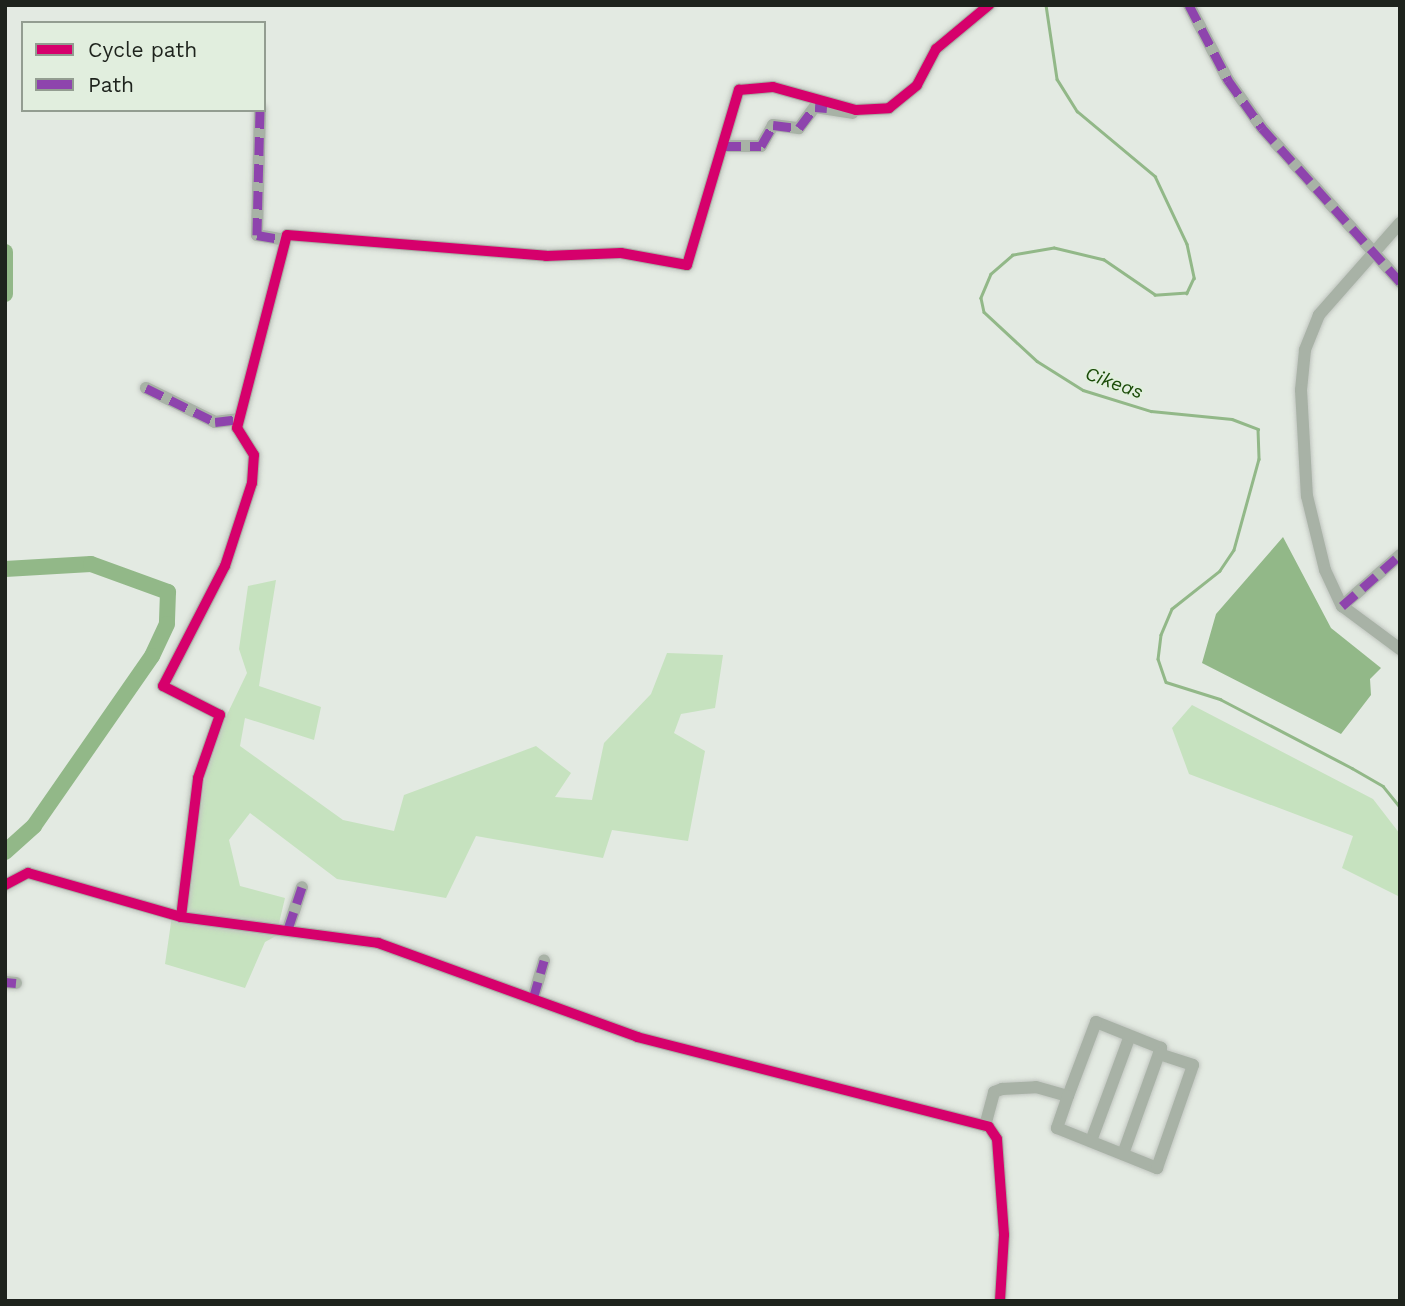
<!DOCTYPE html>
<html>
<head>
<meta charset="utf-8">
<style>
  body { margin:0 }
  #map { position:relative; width:1405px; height:1306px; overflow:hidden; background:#e3eae2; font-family:"Work Sans",sans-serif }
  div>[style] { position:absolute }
  .green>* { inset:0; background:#c6e2bf }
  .water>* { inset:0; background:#92b888 }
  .stream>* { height:2.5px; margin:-1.25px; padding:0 1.25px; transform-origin:1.25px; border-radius:1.25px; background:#92b888 }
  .river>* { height:16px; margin:-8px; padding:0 8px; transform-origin:8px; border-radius:8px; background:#92b888 }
  .roads { filter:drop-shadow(0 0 2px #c0c5bf) drop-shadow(0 0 2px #c0c5bf) }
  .minor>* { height:12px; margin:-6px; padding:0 6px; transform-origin:6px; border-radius:6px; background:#a8b2a6 }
  .quiet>* { height:9px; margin-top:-4.5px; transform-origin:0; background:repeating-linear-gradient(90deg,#8e44ad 0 18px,transparent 0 27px) }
  .cycleway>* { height:10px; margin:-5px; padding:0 5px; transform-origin:5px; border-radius:5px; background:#d6006c }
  span { translate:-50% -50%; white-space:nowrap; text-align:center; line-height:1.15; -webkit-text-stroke:5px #e1eede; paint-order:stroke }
  .water-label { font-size:19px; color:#1b4c09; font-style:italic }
  .frame { position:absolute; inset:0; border:7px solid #1e231d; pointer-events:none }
  .legend { position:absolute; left:21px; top:21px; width:245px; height:91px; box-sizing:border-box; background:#e1eede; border:2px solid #939d91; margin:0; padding:9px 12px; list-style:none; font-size:21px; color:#1e231d }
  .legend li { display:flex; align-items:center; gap:14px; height:35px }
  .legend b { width:35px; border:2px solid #939d91 }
</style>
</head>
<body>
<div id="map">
  <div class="green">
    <i style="clip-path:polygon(276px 580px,259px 686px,321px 707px,314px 740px,245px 718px,240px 746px,343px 820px,394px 831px,404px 795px,536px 746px,571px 773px,555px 797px,592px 800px,604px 743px,651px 694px,667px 653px,723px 655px,715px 708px,681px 714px,674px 733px,705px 751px,688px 841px,612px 830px,603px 858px,476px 836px,446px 898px,337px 879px,250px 813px,229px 840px,240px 886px,285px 898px,276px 936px,265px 942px,245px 988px,165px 964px,173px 909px,183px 912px,209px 752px,247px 673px,239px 649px,248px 586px)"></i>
    <i style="clip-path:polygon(1192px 705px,1373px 799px,1400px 834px,1400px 897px,1342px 868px,1353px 836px,1189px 774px,1172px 728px)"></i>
  </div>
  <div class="water">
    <i style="clip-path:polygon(1283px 537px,1331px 628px,1381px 668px,1370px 679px,1371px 695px,1341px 734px,1202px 663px,1216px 614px)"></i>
  </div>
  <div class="stream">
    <i style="left:1046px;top:5px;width:75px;rotate:81.5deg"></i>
    <i style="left:1057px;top:79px;width:38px;rotate:58deg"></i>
    <i style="left:1077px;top:111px;width:102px;rotate:39.8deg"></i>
    <i style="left:1155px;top:176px;width:75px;rotate:64.8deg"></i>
    <i style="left:1187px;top:244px;width:35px;rotate:78deg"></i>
    <i style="left:1194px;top:278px;width:17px;rotate:115deg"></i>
    <i style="left:1187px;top:293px;width:32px;rotate:176deg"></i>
    <i style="left:1155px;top:295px;width:62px;rotate:-145.5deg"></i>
    <i style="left:1104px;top:260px;width:51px;rotate:-166.5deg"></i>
    <i style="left:1054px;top:248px;width:42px;rotate:170.3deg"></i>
    <i style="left:1013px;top:255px;width:29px;rotate:139deg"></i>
    <i style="left:991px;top:274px;width:26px;rotate:113deg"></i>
    <i style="left:981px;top:298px;width:14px;rotate:78deg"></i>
    <i style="left:984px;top:312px;width:72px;rotate:42.8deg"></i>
    <i style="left:1037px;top:361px;width:54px;rotate:32.2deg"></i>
    <i style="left:1083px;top:390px;width:71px;rotate:17.2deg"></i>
    <i style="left:1151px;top:411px;width:81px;rotate:5.6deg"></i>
    <i style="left:1232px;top:419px;width:28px;rotate:21deg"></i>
    <i style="left:1258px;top:429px;width:30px;rotate:88deg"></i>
    <i style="left:1259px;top:459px;width:94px;rotate:105.4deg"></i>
    <i style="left:1234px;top:550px;width:25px;rotate:124deg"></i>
    <i style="left:1220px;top:571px;width:61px;rotate:141.6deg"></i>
    <i style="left:1172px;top:609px;width:28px;rotate:113deg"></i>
    <i style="left:1161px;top:635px;width:24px;rotate:97deg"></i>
    <i style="left:1158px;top:659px;width:24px;rotate:71deg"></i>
    <i style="left:1166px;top:682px;width:57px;rotate:17.5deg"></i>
    <i style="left:1220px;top:699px;width:149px;rotate:27.6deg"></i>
    <i style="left:1352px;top:768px;width:36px;rotate:30deg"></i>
    <i style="left:1383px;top:786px;width:27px;rotate:51deg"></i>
  </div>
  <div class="river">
    <i style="left:5px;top:252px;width:42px;rotate:90deg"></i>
    <i style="left:5px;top:569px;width:86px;rotate:-3.3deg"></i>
    <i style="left:91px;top:564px;width:82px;rotate:20deg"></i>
    <i style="left:168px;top:592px;width:32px;rotate:92deg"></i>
    <i style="left:167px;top:624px;width:35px;rotate:115deg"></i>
    <i style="left:152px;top:656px;width:207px;rotate:124.8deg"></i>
    <i style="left:34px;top:826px;width:39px;rotate:138deg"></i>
  </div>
  <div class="roads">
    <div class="minor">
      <i style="left:1189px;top:5px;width:85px;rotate:62.5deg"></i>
      <i style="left:1228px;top:80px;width:59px;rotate:54.7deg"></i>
      <i style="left:1262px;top:128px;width:207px;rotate:48.1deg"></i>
      <i style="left:260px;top:110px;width:125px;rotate:91.4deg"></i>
      <i style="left:257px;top:235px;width:27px;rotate:10deg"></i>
      <i style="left:723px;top:146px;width:38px"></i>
      <i style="left:761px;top:146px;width:24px;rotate:-60deg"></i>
      <i style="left:773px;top:125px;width:26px;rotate:7deg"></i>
      <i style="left:799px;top:128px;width:26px;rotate:-53deg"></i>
      <i style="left:815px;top:107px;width:38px;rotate:9deg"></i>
      <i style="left:1400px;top:223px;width:123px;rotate:131.4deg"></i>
      <i style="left:1319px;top:315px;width:38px;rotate:112deg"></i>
      <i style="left:1305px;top:350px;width:40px;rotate:95.7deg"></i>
      <i style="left:1301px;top:390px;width:106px;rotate:86.8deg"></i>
      <i style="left:1307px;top:496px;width:76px;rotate:76.3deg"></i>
      <i style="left:1325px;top:570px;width:40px;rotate:65deg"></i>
      <i style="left:1342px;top:606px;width:72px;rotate:36.6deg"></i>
      <i style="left:146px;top:388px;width:77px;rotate:26.2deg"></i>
      <i style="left:215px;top:422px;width:23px;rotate:-7deg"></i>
      <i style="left:1342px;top:606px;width:77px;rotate:-41.3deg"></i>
      <i style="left:5px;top:885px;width:26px;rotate:-28deg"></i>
      <i style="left:28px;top:873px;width:159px;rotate:16deg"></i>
      <i style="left:181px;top:917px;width:199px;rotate:7.5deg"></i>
      <i style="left:378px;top:943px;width:276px;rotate:19.9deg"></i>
      <i style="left:637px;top:1037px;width:363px;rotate:14.3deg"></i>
      <i style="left:989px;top:1127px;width:14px;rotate:56deg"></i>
      <i style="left:997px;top:1139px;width:96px;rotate:85.8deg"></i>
      <i style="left:1004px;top:1235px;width:66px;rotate:93.5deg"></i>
      <i style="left:181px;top:917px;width:140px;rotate:-83deg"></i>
      <i style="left:198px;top:778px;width:67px;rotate:-70.8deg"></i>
      <i style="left:220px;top:715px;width:64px;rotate:-153deg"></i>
      <i style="left:163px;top:686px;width:135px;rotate:-62.7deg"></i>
      <i style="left:225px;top:566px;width:87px;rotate:-72deg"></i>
      <i style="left:252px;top:483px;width:28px;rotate:-86deg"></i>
      <i style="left:254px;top:455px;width:32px;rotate:-122deg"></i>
      <i style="left:237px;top:428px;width:199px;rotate:-75.5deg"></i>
      <i style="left:287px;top:235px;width:260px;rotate:4.6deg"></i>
      <i style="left:546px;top:256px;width:75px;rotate:-2.3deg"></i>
      <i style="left:621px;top:253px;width:67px;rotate:10.3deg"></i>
      <i style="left:687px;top:265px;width:183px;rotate:-73.5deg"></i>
      <i style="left:739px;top:90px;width:34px;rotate:-5deg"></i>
      <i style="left:773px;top:87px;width:86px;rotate:15.5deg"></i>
      <i style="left:856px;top:110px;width:33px;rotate:-3deg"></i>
      <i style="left:889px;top:108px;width:36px;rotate:-39deg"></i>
      <i style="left:917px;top:85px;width:41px;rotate:-62.2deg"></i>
      <i style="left:936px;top:49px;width:69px;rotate:-39.7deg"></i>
      <i style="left:288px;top:929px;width:44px;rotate:-71.6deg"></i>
      <i style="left:5px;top:982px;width:11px;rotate:5deg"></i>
      <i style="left:533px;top:999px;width:40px;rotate:-74deg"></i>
      <i style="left:985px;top:1126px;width:35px;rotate:-75deg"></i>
      <i style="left:994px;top:1092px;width:9px;rotate:-21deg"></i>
      <i style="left:1002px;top:1089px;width:34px;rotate:-3deg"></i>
      <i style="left:1036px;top:1087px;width:33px;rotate:16deg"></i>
      <i style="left:1091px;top:1141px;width:110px;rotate:-69.7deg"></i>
      <i style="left:1123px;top:1154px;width:113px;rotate:-70.3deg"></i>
      <i style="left:1161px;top:1048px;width:70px;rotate:-158.2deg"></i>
      <i style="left:1096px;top:1022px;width:79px;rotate:110.7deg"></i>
      <i style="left:1068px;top:1096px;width:34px;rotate:109deg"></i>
      <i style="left:1057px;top:1128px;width:108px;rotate:21.8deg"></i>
      <i style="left:1157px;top:1168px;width:109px;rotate:-70.7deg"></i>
      <i style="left:1193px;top:1065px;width:36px;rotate:-162deg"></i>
    </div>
  </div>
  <div class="quiet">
    <i style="left:1189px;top:5px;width:85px;rotate:62.5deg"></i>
    <i style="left:1228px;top:80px;width:59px;rotate:54.7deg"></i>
    <i style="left:1262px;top:128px;width:207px;rotate:48.1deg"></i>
    <i style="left:260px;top:110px;width:125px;rotate:91.4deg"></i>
    <i style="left:257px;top:235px;width:27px;rotate:10deg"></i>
    <i style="left:723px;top:146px;width:38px"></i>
    <i style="left:761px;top:146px;width:24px;rotate:-60deg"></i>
    <i style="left:773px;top:125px;width:26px;rotate:7deg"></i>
    <i style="left:799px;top:128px;width:26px;rotate:-53deg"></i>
    <i style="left:815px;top:107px;width:12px;rotate:5deg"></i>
    <i style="left:146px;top:388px;width:77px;rotate:26.2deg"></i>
    <i style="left:215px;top:422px;width:23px;rotate:-7deg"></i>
    <i style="left:1342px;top:606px;width:77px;rotate:-41.3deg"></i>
    <i style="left:288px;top:929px;width:44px;rotate:-71.6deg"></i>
    <i style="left:5px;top:982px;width:11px;rotate:5deg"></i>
    <i style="left:533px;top:999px;width:40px;rotate:-74deg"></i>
  </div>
  <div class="cycleway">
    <i style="left:5px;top:885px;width:26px;rotate:-28deg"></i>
    <i style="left:28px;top:873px;width:159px;rotate:16deg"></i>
    <i style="left:181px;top:917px;width:199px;rotate:7.5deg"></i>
    <i style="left:378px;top:943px;width:276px;rotate:19.9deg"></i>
    <i style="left:637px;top:1037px;width:363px;rotate:14.3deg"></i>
    <i style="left:989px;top:1127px;width:14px;rotate:56deg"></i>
    <i style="left:997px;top:1139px;width:96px;rotate:85.8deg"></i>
    <i style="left:1004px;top:1235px;width:66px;rotate:93.5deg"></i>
    <i style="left:181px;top:917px;width:140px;rotate:-83deg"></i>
    <i style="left:198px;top:778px;width:67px;rotate:-70.8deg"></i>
    <i style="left:220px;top:715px;width:64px;rotate:-153deg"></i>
    <i style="left:163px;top:686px;width:135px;rotate:-62.7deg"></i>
    <i style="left:225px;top:566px;width:87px;rotate:-72deg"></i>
    <i style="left:252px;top:483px;width:28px;rotate:-86deg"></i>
    <i style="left:254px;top:455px;width:32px;rotate:-122deg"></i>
    <i style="left:237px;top:428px;width:199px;rotate:-75.5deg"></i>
    <i style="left:287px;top:235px;width:260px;rotate:4.6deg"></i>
    <i style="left:546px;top:256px;width:75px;rotate:-2.3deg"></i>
    <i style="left:621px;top:253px;width:67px;rotate:10.3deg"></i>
    <i style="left:687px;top:265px;width:183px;rotate:-73.5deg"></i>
    <i style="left:739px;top:90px;width:34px;rotate:-5deg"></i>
    <i style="left:773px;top:87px;width:86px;rotate:15.5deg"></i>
    <i style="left:856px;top:110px;width:33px;rotate:-3deg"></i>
    <i style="left:889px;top:108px;width:36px;rotate:-39deg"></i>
    <i style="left:917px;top:85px;width:41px;rotate:-62.2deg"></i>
    <i style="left:936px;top:49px;width:69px;rotate:-39.7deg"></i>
  </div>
  <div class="water-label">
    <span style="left:1114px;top:383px;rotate:20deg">Cikeas</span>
  </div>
  <div class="frame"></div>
  <ul class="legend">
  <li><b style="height:9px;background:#d6006c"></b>Cycle path</li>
  <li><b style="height:9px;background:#8e44ad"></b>Path</li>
  </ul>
</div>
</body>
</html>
